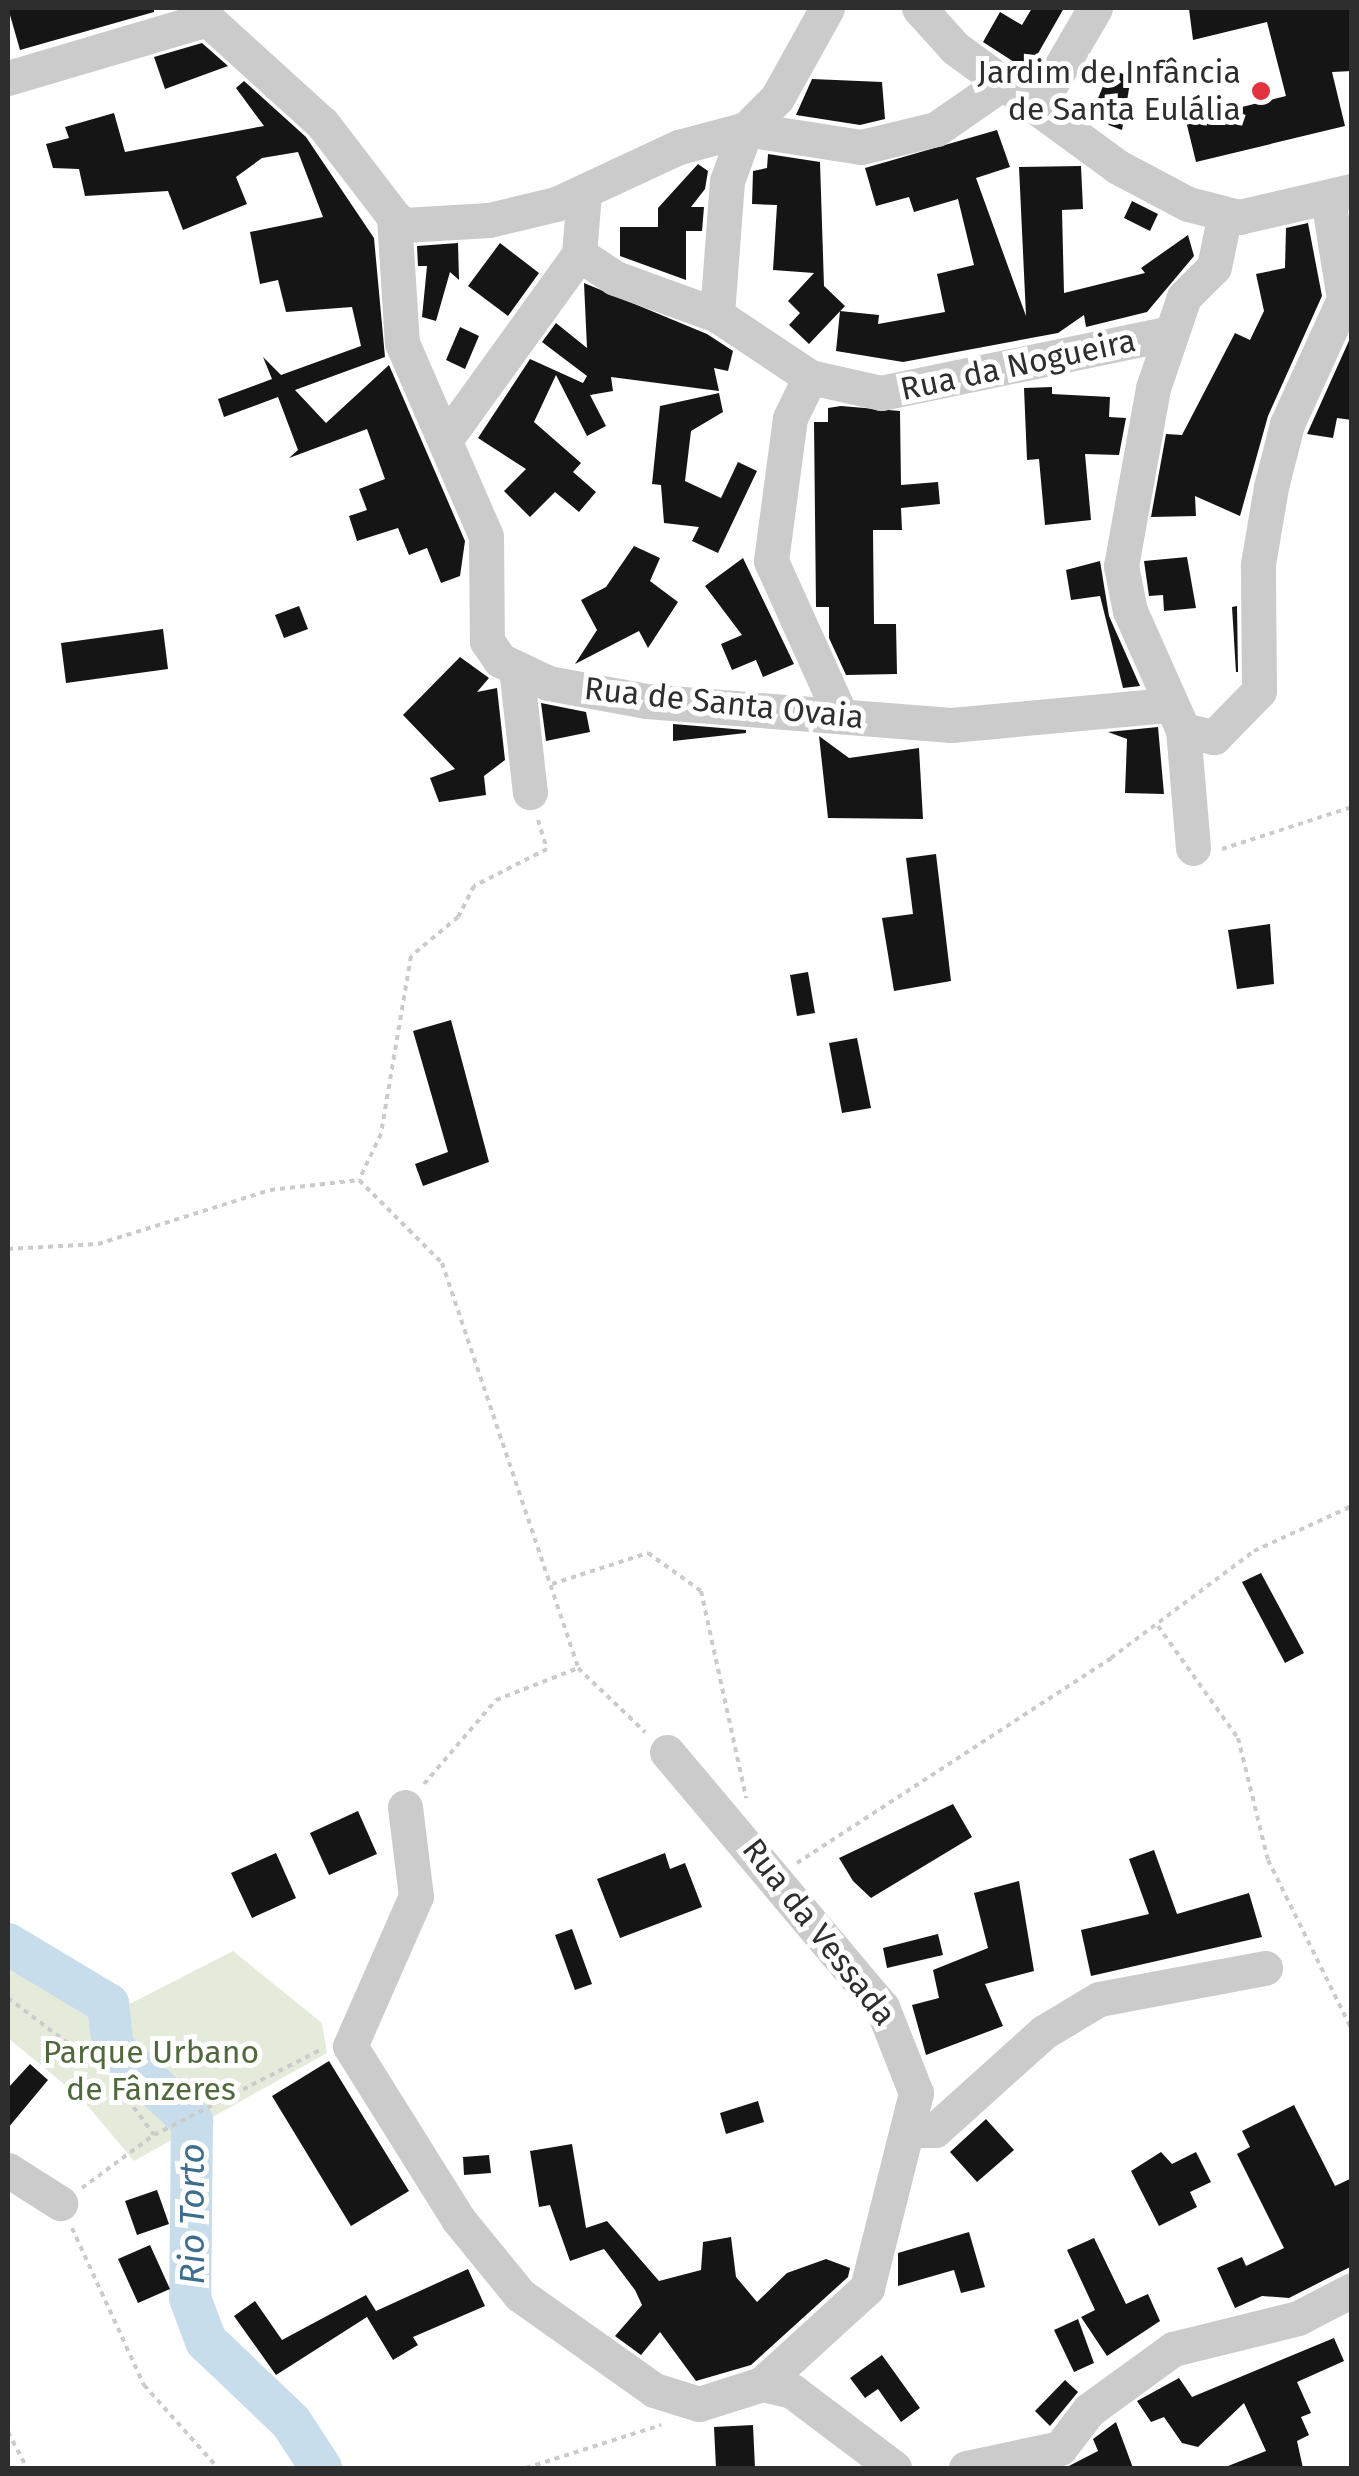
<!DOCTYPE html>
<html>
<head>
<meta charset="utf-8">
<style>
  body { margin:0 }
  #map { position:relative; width:1359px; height:2476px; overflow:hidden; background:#fff; font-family:"Fira Sans",sans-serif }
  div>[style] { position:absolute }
  .green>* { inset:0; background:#e4ebdb }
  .river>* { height:42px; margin:-21px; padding:0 21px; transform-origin:21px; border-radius:21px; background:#c8ddeb }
  .building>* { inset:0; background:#151515 }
  .path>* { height:4px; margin-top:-2px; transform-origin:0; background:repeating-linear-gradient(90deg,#cbcbcb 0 5px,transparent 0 10px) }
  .minor>* { height:35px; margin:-17.5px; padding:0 17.5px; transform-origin:17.5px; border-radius:17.5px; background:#cbcbcb }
  .dots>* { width:28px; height:28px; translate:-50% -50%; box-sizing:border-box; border:5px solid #fff; border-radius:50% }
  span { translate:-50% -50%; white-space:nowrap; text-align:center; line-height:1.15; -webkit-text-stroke:10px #fff; paint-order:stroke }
  .poi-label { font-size:32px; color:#2e2e2e }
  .right { translate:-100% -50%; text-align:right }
  .street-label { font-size:32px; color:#2e2e2e }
  .park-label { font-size:32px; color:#50693c }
  .water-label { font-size:35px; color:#3d6e8e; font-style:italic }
  .frame { position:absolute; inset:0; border:10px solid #2e2e2e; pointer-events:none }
</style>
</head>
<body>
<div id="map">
  <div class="green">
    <i style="clip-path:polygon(8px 1930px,122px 2008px,233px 1951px,322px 2023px,327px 2053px,134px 2161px,81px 2098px,8px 2038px)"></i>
  </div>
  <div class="river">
    <i style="left:8px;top:1944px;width:117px;rotate:31deg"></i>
    <i style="left:108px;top:2004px;width:44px;rotate:83.5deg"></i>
    <i style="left:113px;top:2048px;width:108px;rotate:42.7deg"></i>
    <i style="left:192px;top:2121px;width:177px;rotate:90.6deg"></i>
    <i style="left:190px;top:2298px;width:46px;rotate:69.6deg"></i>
    <i style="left:206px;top:2341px;width:117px;rotate:43.6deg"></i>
    <i style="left:291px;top:2422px;width:55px;rotate:56.9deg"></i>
  </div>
  <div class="building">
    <i style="clip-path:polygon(8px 8px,154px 8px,154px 12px,20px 50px)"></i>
    <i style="clip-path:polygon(1032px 8px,1064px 8px,1028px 71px,983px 42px,1000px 12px,1022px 25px)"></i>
    <i style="clip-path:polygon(1352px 8px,1352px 71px,1332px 72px,1345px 126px,1196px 162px,1186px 121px,1286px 96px,1267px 22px,1193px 40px,1189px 9px)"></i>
    <i style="clip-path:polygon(202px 43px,228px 66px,165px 89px,154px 57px)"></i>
    <i style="clip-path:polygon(1110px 69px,1131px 77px,1122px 130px,1090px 118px)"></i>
    <i style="clip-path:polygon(812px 79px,882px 82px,885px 119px,860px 125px,796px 115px)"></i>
    <i style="clip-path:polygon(244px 81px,306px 137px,374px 238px,385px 357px,295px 390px,326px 423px,389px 365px,465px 541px,460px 576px,441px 583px,427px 548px,409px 555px,398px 528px,357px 541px,349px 516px,367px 510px,359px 489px,385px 479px,367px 429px,289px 458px,298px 450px,278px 397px,224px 417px,218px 399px,272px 379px,263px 357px,281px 375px,361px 346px,352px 307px,286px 312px,278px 280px,260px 284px,250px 232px,323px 217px,298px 152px,262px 158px,236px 177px,247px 204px,183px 230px,168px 191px,85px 196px,79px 169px,53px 168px,46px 144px,69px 138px,65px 127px,114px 113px,125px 152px,264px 126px,236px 88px)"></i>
    <i style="clip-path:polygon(997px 130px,1010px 167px,976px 178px,1026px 316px,1019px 167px,1081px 166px,1083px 209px,1062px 210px,1064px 293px,1145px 273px,1141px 268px,1188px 235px,1194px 256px,1147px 312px,1086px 327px,1084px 315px,1058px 333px,903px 362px,836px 351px,840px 311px,879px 315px,878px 324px,945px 312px,937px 274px,974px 265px,958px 199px,914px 212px,909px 197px,876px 206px,865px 168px)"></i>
    <i style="clip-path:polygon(768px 154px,820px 162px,824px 286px,845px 306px,809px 344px,789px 325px,800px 313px,788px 301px,814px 273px,773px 270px,777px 205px,752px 204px,753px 171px,767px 168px)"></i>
    <i style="clip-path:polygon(698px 164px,708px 171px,705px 189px,691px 207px,704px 207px,702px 231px,686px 231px,686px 280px,620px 256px,620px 227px,658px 227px,658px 208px)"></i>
    <i style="clip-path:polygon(1132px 201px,1158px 214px,1150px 231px,1124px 218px)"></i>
    <i style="clip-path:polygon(1308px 223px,1322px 296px,1268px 416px,1240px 516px,1195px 496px,1196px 516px,1151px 517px,1166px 434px,1182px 435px,1235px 333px,1250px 340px,1264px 311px,1256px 274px,1285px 268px,1286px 228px)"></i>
    <i style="clip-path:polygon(458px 243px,459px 280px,450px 272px,436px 321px,422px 317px,427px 266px,418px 266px,417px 246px)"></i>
    <i style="clip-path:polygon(500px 243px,539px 273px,508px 316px,468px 286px)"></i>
    <i style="clip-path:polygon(584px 283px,707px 334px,733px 351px,728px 371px,714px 368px,719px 391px,611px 377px,613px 391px,590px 395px,606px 426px,587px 436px,556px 375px,534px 422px,581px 463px,573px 472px,596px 492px,579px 512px,555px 492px,530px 517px,504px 491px,526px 469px,478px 438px,530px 359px,583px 383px,587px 376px,542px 342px,556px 323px,587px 348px)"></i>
    <i style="clip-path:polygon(460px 327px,479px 336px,465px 369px,446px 360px)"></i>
    <i style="clip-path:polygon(1352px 334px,1352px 420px,1337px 418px,1333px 438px,1307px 434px)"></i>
    <i style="clip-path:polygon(1052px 387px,1052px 394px,1110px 397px,1109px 417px,1126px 418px,1119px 455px,1085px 454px,1091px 520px,1045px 525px,1039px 459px,1027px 460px,1024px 388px)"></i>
    <i style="clip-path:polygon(719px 393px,723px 412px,691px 431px,685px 481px,721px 498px,738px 462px,757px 471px,718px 553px,692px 541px,699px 527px,664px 523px,661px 485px,652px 484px,660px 406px)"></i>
    <i style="clip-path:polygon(841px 406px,900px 411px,901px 485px,938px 482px,940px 504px,901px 508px,902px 530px,873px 530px,874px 624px,896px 624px,897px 674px,846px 675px,829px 638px,829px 607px,816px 607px,814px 422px,828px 422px,828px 408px)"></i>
    <i style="clip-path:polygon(634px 546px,660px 558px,650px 581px,678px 602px,648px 648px,639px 631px,575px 664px,597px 630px,581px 600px,606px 587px)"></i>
    <i style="clip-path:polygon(1187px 557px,1196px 608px,1164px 611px,1163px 595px,1149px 596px,1144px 561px)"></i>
    <i style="clip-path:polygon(743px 558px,794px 664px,763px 677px,756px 660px,732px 670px,721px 644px,742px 635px,705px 586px)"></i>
    <i style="clip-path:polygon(1100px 561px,1109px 616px,1140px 686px,1123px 688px,1100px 596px,1071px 600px,1066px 570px)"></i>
    <i style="clip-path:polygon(299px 606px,308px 629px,284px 638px,275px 615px)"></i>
    <i style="clip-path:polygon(1237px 606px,1238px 672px,1236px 672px,1232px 607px)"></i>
    <i style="clip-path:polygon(163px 629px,168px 669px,66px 683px,61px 643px)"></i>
    <i style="clip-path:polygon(460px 657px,489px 678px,477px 692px,497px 688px,505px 760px,484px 776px,486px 795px,439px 802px,430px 778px,455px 769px,403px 715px)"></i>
    <i style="clip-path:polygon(541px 703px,586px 712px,590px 732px,546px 741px)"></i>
    <i style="clip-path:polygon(673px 724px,746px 730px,746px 733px,673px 741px)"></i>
    <i style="clip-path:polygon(1158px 727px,1164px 794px,1125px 793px,1127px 739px,1108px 732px)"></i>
    <i style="clip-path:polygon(819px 736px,849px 758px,919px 748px,923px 819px,828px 818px)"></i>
    <i style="clip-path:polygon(936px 854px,951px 981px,894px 991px,882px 918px,913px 914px,906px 858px)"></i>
    <i style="clip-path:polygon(1270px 924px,1274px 984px,1237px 989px,1228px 930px)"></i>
    <i style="clip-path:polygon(808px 972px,815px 1013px,797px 1016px,790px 975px)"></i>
    <i style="clip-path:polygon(451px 1020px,489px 1162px,423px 1186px,415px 1164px,448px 1152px,413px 1031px)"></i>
    <i style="clip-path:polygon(857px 1038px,871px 1108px,842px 1113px,829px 1043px)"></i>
    <i style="clip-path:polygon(1261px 1573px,1304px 1653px,1285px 1663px,1242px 1582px)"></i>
    <i style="clip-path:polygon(953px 1804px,972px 1837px,871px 1898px,853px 1881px,839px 1858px)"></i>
    <i style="clip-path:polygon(358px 1811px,377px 1854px,329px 1875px,310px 1833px)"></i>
    <i style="clip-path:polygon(1154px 1850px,1177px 1914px,1249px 1893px,1262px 1937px,1091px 1976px,1081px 1930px,1149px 1914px,1129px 1859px)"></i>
    <i style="clip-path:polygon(276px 1853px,296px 1898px,252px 1918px,231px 1873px)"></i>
    <i style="clip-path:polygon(665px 1853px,670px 1869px,685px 1863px,702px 1907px,620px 1938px,597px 1879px)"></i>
    <i style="clip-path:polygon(1019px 1881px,1034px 1971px,985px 1984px,1003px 2026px,926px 2055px,912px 2005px,939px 1998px,933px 1970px,988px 1948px,974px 1893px)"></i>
    <i style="clip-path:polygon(572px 1929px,592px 1984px,575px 1990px,555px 1935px)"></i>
    <i style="clip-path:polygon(938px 1934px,943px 1955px,887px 1968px,883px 1948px)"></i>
    <i style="clip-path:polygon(329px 2061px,409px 2191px,351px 2226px,272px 2096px)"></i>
    <i style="clip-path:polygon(30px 2064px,48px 2080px,8px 2128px,8px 2088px)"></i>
    <i style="clip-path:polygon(758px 2101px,764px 2122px,726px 2134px,720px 2113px)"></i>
    <i style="clip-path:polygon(1294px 2105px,1335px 2186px,1352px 2178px,1352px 2266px,1289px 2298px,1262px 2296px,1235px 2308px,1217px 2268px,1242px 2257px,1246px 2266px,1284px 2248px,1237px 2154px,1250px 2147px,1242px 2131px)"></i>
    <i style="clip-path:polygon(986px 2119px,1014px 2150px,977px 2182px,950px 2152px)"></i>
    <i style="clip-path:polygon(572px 2144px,586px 2228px,607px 2221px,659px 2281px,701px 2270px,703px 2242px,731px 2237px,736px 2277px,757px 2302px,787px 2273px,826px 2259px,850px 2268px,848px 2277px,751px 2365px,696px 2381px,660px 2332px,641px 2355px,615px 2336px,642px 2305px,635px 2290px,604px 2249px,570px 2261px,550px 2205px,539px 2207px,530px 2151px)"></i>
    <i style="clip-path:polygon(1161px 2152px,1172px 2164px,1196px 2152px,1211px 2182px,1190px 2192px,1197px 2207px,1159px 2226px,1131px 2171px)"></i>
    <i style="clip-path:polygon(489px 2155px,491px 2173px,464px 2175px,463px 2157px)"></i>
    <i style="clip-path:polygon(157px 2190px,169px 2224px,137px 2235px,125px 2201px)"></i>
    <i style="clip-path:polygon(969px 2232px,985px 2287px,961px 2293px,954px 2270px,898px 2286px,898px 2253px)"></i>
    <i style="clip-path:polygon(1094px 2238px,1126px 2304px,1148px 2294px,1160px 2321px,1107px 2356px,1081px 2317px,1095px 2310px,1067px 2250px)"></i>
    <i style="clip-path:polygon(150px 2245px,170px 2289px,138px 2303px,118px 2259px)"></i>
    <i style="clip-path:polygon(468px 2269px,485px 2306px,413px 2337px,418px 2345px,393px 2360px,367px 2317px,276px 2375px,234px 2316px,255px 2301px,282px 2340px,366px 2295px,376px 2311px)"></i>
    <i style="clip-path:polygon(1078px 2319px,1094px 2363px,1074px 2372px,1054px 2330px)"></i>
    <i style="clip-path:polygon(1334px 2338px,1344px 2361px,1297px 2382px,1311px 2413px,1301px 2417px,1309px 2435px,1297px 2441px,1303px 2468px,1223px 2468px,1266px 2451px,1244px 2403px,1198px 2447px,1182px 2443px,1164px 2417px,1151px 2422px,1137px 2401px,1179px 2378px,1192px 2397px)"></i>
    <i style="clip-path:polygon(882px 2355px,920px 2408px,901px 2422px,878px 2389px,865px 2398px,850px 2378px)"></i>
    <i style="clip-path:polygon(1065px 2380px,1078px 2392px,1050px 2426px,1035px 2411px)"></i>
    <i style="clip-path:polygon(1116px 2422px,1133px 2468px,1065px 2468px,1098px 2451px,1093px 2439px)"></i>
    <i style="clip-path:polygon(753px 2425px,755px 2468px,716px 2468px,714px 2427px)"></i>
  </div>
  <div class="path">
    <i style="left:538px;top:820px;width:30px;rotate:73deg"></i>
    <i style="left:547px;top:849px;width:82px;rotate:153.1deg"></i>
    <i style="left:474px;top:886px;width:35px;rotate:117deg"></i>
    <i style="left:458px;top:917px;width:61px;rotate:140.3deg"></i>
    <i style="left:411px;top:956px;width:181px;rotate:99.6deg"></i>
    <i style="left:381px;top:1134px;width:51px;rotate:115.6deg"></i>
    <i style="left:359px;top:1180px;width:117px;rotate:45deg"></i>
    <i style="left:442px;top:1263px;width:427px;rotate:71.4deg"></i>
    <i style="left:578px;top:1668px;width:93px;rotate:43.7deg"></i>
    <i style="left:1222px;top:849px;width:137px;rotate:-17.9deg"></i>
    <i style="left:8px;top:1249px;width:90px;rotate:-3.2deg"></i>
    <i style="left:98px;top:1244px;width:180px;rotate:-17.4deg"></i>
    <i style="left:270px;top:1190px;width:90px;rotate:-6.4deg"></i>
    <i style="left:552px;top:1584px;width:101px;rotate:-17.9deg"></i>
    <i style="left:648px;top:1553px;width:65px;rotate:35.6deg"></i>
    <i style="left:701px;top:1591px;width:212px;rotate:77.7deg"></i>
    <i style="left:1158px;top:1626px;width:138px;rotate:54.5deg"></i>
    <i style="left:1238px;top:1738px;width:126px;rotate:76.2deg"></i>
    <i style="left:1268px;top:1860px;width:190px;rotate:63.7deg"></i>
    <i style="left:424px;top:1784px;width:111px;rotate:-49.4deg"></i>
    <i style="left:496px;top:1700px;width:88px;rotate:-21.3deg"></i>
    <i style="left:797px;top:1863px;width:375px;rotate:-33.1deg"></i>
    <i style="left:1111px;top:1658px;width:179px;rotate:-36.8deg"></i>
    <i style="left:1254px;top:1551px;width:108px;rotate:-24.7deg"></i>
    <i style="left:8px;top:1998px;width:128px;rotate:37deg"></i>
    <i style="left:110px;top:2075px;width:74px;rotate:53.7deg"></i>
    <i style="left:82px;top:2188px;width:89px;rotate:-36.4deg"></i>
    <i style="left:154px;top:2135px;width:186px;rotate:-27.1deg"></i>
    <i style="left:72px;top:2228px;width:173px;rotate:65.4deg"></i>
    <i style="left:144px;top:2385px;width:111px;rotate:48.3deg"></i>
    <i style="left:8px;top:2432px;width:41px;rotate:62.2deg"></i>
    <i style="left:526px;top:2468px;width:142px;rotate:-17.7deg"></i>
  </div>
  <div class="minor">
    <i style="left:195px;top:8px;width:171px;rotate:42.2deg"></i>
    <i style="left:322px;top:123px;width:118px;rotate:52.5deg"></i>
    <i style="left:394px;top:217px;width:126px;rotate:86.4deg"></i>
    <i style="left:402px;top:343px;width:210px;rotate:66.5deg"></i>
    <i style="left:486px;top:536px;width:105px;rotate:89.5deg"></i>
    <i style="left:487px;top:641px;width:23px;rotate:56deg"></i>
    <i style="left:500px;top:660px;width:53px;rotate:25.6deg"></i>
    <i style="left:548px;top:683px;width:100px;rotate:10.4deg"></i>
    <i style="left:646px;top:701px;width:306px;rotate:4.5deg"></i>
    <i style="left:951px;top:725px;width:217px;rotate:-5.3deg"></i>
    <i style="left:919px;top:8px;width:54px;rotate:48deg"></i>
    <i style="left:955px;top:48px;width:202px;rotate:36.1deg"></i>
    <i style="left:1118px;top:167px;width:79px;rotate:27.9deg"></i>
    <i style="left:1188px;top:204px;width:53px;rotate:14.3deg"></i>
    <i style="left:1239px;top:217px;width:116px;rotate:-13deg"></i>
    <i style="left:8px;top:78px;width:208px;rotate:-16.5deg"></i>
    <i style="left:1004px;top:82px;width:83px;rotate:145.3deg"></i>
    <i style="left:936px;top:129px;width:77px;rotate:166.5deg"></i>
    <i style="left:861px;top:147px;width:116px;rotate:-171.1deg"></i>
    <i style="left:746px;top:129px;width:55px;rotate:110.1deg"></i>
    <i style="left:727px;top:181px;width:134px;rotate:94.3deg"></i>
    <i style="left:717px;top:315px;width:112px;rotate:33.7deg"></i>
    <i style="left:810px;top:377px;width:73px;rotate:12.7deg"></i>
    <i style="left:881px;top:393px;width:295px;rotate:-11.7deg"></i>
    <i style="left:1038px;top:106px;width:113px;rotate:-59.8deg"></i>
    <i style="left:394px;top:217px;width:13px;rotate:39deg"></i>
    <i style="left:404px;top:225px;width:85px;rotate:-3.4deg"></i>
    <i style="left:489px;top:220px;width:69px;rotate:-13.4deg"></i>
    <i style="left:556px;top:204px;width:136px;rotate:-24.9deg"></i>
    <i style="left:679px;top:147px;width:69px;rotate:-15deg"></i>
    <i style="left:746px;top:129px;width:44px;rotate:-45deg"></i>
    <i style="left:777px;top:98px;width:103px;rotate:-60.9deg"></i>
    <i style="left:579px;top:254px;width:43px;rotate:33.7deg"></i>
    <i style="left:615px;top:278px;width:109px;rotate:19.9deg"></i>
    <i style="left:810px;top:377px;width:46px;rotate:116deg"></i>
    <i style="left:790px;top:418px;width:144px;rotate:97.6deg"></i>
    <i style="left:771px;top:561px;width:170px;rotate:65.7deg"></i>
    <i style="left:445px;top:440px;width:229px;rotate:-54.2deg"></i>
    <i style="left:579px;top:254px;width:61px;rotate:-85.3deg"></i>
    <i style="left:516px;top:668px;width:125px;rotate:83.6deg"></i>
    <i style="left:1183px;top:730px;width:32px;rotate:13deg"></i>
    <i style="left:1214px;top:737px;width:64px;rotate:-45.6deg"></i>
    <i style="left:1259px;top:691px;width:127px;rotate:-90.5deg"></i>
    <i style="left:1258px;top:564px;width:78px;rotate:-80.4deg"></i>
    <i style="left:1271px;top:487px;width:65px;rotate:-75.7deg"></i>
    <i style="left:1287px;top:424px;width:137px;rotate:-65.5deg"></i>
    <i style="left:1344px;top:299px;width:101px;rotate:-99.1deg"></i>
    <i style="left:1193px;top:848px;width:118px;rotate:-94.8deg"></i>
    <i style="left:1183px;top:730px;width:130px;rotate:-114deg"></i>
    <i style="left:1130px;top:611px;width:46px;rotate:-101.3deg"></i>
    <i style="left:1121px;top:566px;width:181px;rotate:-79.8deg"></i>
    <i style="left:1153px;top:388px;width:96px;rotate:-71.2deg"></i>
    <i style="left:1184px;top:297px;width:42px;rotate:-45deg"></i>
    <i style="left:1214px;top:267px;width:54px;rotate:-78.3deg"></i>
    <i style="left:667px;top:1752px;width:334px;rotate:49.9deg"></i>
    <i style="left:882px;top:2007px;width:92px;rotate:68.4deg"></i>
    <i style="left:916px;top:2093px;width:201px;rotate:104.1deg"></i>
    <i style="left:867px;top:2288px;width:142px;rotate:137.6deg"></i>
    <i style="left:405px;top:1807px;width:90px;rotate:83deg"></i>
    <i style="left:416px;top:1896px;width:164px;rotate:113.7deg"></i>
    <i style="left:350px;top:2046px;width:204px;rotate:58deg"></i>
    <i style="left:458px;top:2219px;width:98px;rotate:50.8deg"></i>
    <i style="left:520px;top:2295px;width:164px;rotate:35.3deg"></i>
    <i style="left:654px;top:2390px;width:47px;rotate:17.3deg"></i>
    <i style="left:699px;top:2404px;width:66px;rotate:-17.6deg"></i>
    <i style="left:762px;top:2384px;width:31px;rotate:13deg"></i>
    <i style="left:792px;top:2391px;width:128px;rotate:37deg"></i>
    <i style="left:914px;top:2130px;width:21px"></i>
    <i style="left:935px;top:2130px;width:147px;rotate:-42deg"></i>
    <i style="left:1044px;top:2032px;width:64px;rotate:-31deg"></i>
    <i style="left:1099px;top:1999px;width:169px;rotate:-10.6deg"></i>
    <i style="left:8px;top:2170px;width:62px;rotate:32.4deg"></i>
    <i style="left:966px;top:2468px;width:96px;rotate:-12deg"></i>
    <i style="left:1060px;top:2448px;width:48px;rotate:-52.7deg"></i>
    <i style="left:1089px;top:2410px;width:104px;rotate:-36deg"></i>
    <i style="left:1173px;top:2349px;width:129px;rotate:-13.9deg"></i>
    <i style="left:1298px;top:2318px;width:61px;rotate:-27.4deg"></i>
  </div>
  <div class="dots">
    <i style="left:1261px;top:91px;background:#e2323d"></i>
  </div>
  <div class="poi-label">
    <span class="right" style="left:1241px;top:91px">Jardim de Infância<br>de Santa Eulália</span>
  </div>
  <div class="street-label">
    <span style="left:1018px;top:365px;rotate:-12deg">Rua da Nogueira</span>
    <span style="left:724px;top:703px;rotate:6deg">Rua de Santa Ovaia</span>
    <span style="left:819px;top:1932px;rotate:52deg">Rua da Vessada</span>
  </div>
  <div class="park-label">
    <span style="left:151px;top:2071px">Parque Urbano<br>de Fânzeres</span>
  </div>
  <div class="water-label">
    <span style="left:192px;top:2214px;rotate:-90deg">Rio Torto</span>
  </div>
  <div class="frame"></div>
</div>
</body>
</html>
